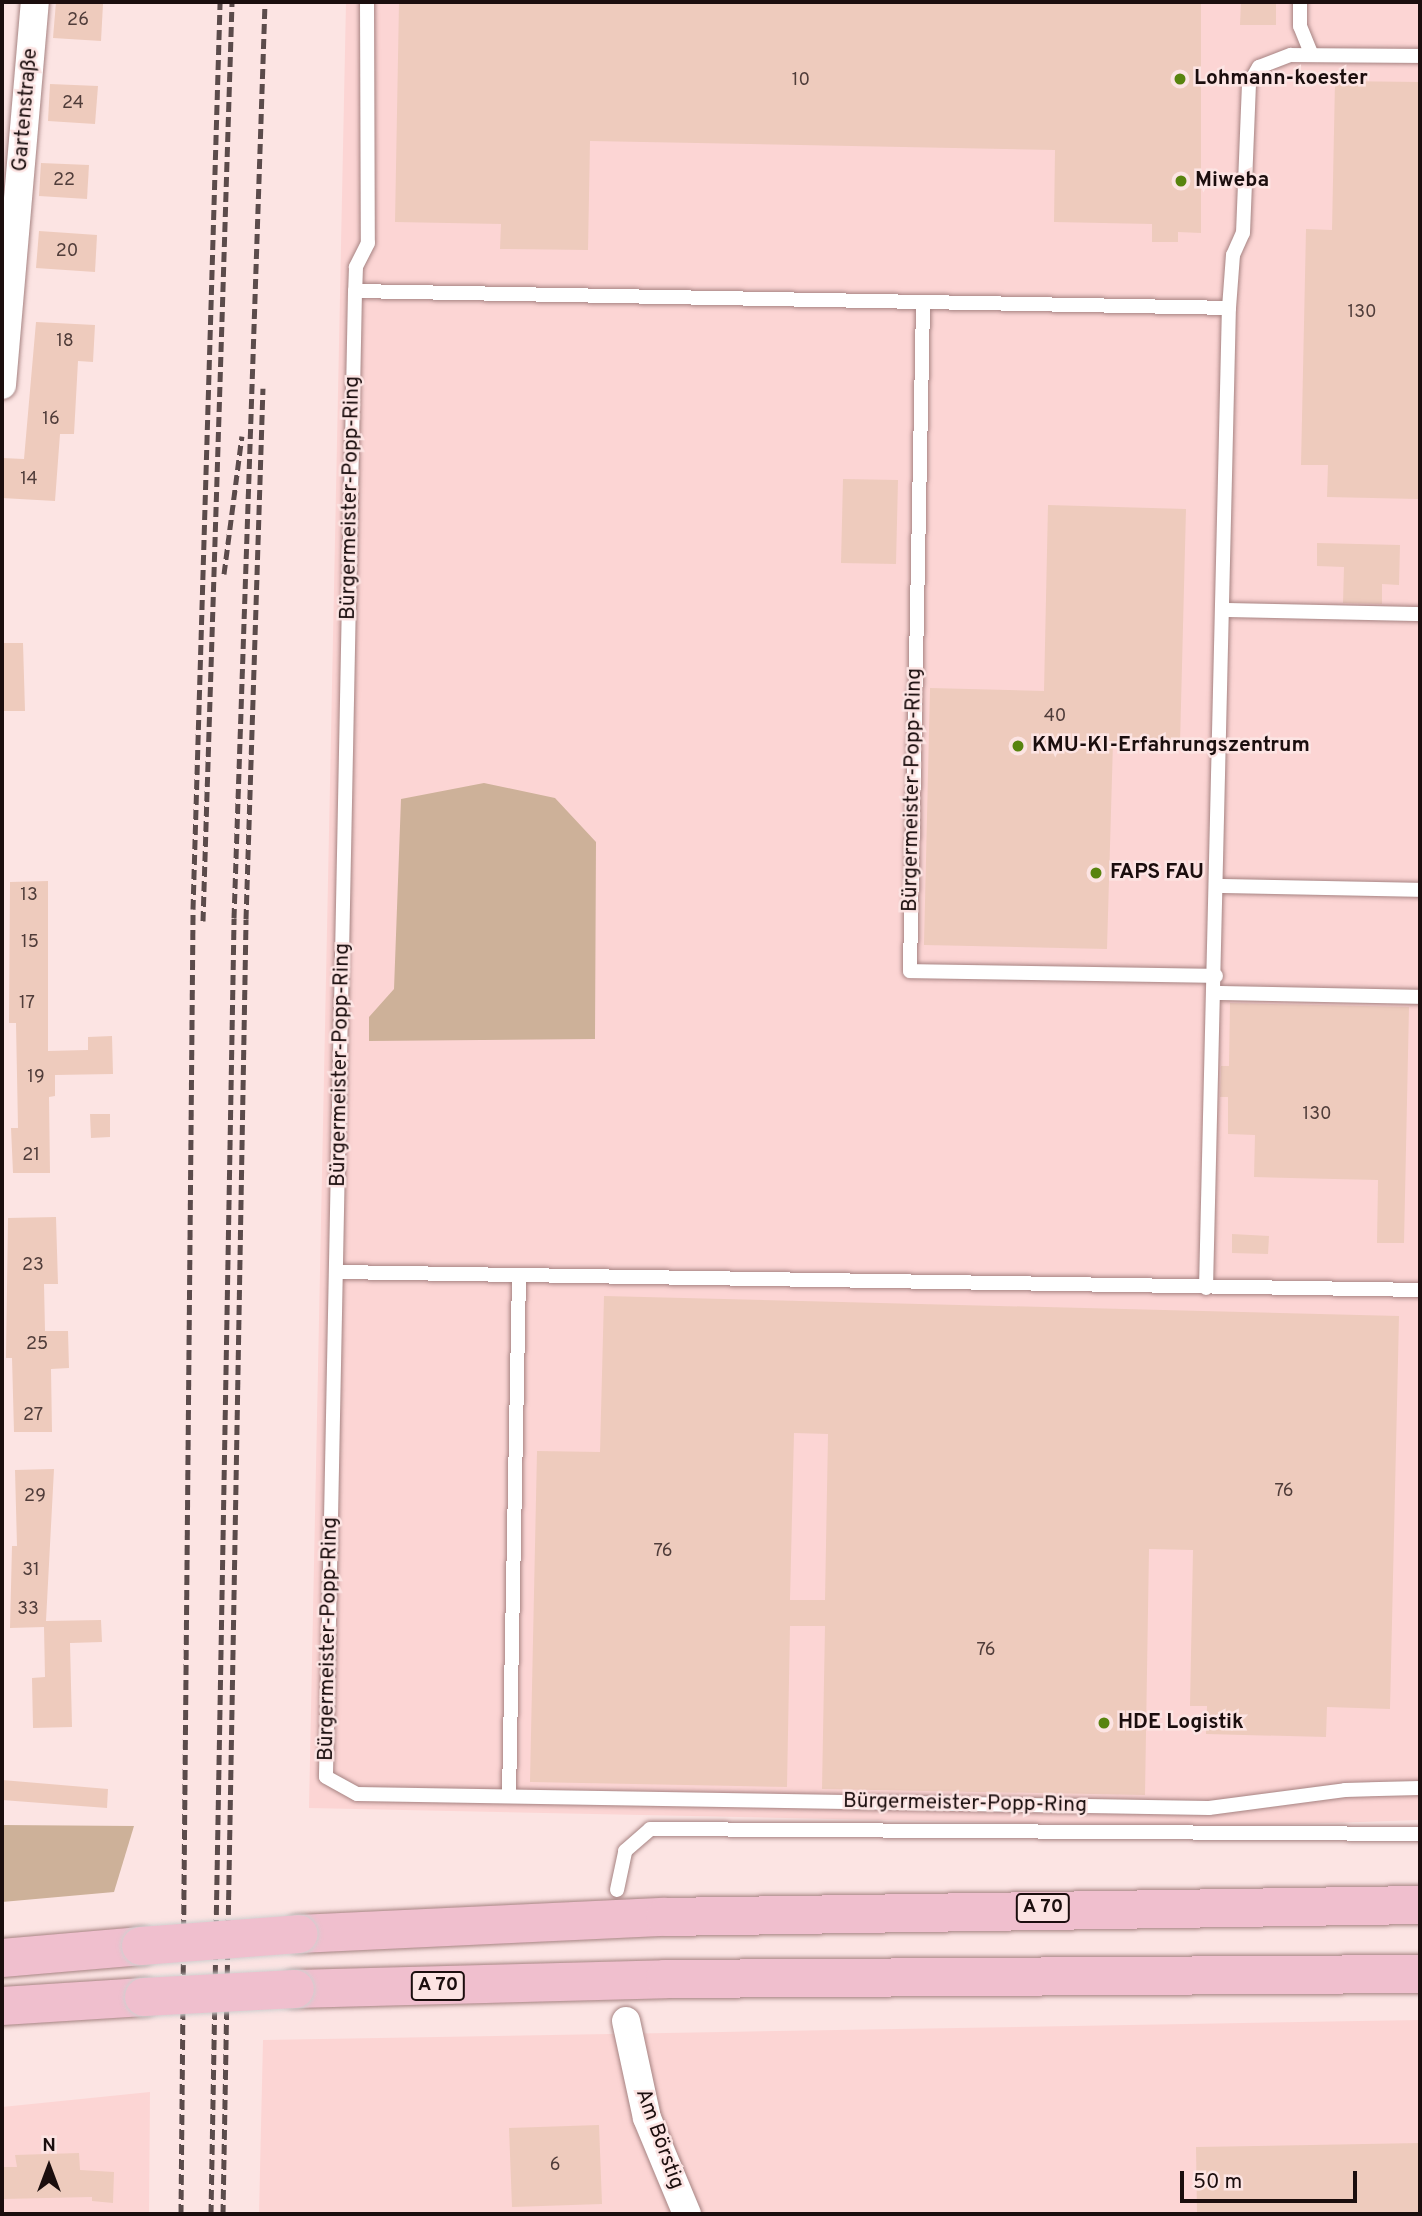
<!DOCTYPE html>
<html>
<head>
<meta charset="utf-8">
<style>
  body { margin:0 }
  #map { position:relative; width:1422px; height:2216px; overflow:hidden; background:#fce4e3; font-family:Overpass,sans-serif }
  div>[style] { position:absolute }
  .built>* { inset:0; background:#fcd5d4 }
  .green>* { inset:0; background:#cdb199 }
  .building>* { inset:0; background:#eecbbd }
  .roads { filter:drop-shadow(0 0 2px #a68382) drop-shadow(0 0 2px #a68382) }
  .lane>* { height:14px; margin:-7px; padding:0 7px; transform-origin:7px; border-radius:7px; background:#fff }
  .street>* { height:28px; margin:-14px; padding:0 14px; transform-origin:14px; border-radius:14px; background:#fff }
  .highway>* { height:38px; margin:-19px; padding:0 19px; transform-origin:19px; border-radius:19px; background:#f0bfce }
  .rail>* { height:5px; margin-top:-2.5px; transform-origin:0; background:repeating-linear-gradient(90deg,#5b4b4b 0 10px,transparent 0 15px) }
  .bridges { filter:drop-shadow(0 0 2px #d1cfcf) drop-shadow(0 0 2px #d1cfcf) }
  .highway-bridge>* { height:38px; margin:-19px; padding:0 19px; transform-origin:19px; border-radius:19px; background:#f0bfce }
  .dots>* { width:19px; height:19px; translate:-50% -50%; box-sizing:border-box; border:4px solid #fce4e3; border-radius:50% }
  span { translate:-50% -50%; white-space:nowrap; text-align:center; line-height:1.15; -webkit-text-stroke:5px #fce4e3; paint-order:stroke }
  .number-label { font-size:18px; color:#503d3a }
  .number-label span { -webkit-text-stroke-width:0 }
  .shield-label span { padding:2px 5px; background:#fce4e3; border:2px solid; border-radius:5px; -webkit-text-stroke-width:0 }
  .shield-label { font-size:19px; color:#1b0e0e; font-weight:700 }
  .poi-label { font-size:21px; color:#1b0e0e; font-weight:700 }
  .left { translate:0 -50%; text-align:left }
  .street-label { font-size:21px; color:#1b0e0e }
  .frame { position:absolute; inset:0; border:4px solid #1b0e0e; pointer-events:none }
  .north { position:absolute; left:14px; top:2132px; width:70px; height:70px; -webkit-text-stroke:5px #fce4e3; paint-order:stroke; rotate:0deg; font-size:19px; font-weight:700; line-height:28px; text-align:center; color:#1b0e0e }
  .north::after { content:''; display:block; margin:auto; width:24px; height:32px; background:#1b0e0e; clip-path:polygon(50% 0,100% 100%,50% 72%,0 100%) }
  .scale { position:absolute; left:1180px; top:2171px; width:177px; height:32px; box-sizing:border-box; border:4px solid #1b0e0e; border-top:0; padding-left:9px; font-size:21px; line-height:24px; white-space:nowrap; color:#1b0e0e; -webkit-text-stroke:5px #fce4e3; paint-order:stroke }
</style>
</head>
<body>
<div id="map">
  <div class="built">
    <i style="clip-path:polygon(346px 2px,1420px 2px,1420px 1820px,1209px 1827px,309px 1808px)"></i>
    <i style="clip-path:polygon(1420px 2020px,1420px 2214px,259px 2214px,263px 2040px)"></i>
    <i style="clip-path:polygon(150px 2092px,149px 2214px,2px 2214px,2px 2107px)"></i>
  </div>
  <div class="green">
    <i style="clip-path:polygon(484px 783px,555px 798px,596px 842px,595px 1039px,369px 1041px,369px 1017px,394px 989px,401px 799px)"></i>
    <i style="clip-path:polygon(2px 1825px,134px 1826px,114px 1892px,2px 1902px)"></i>
  </div>
  <div class="building">
    <i style="clip-path:polygon(56px 2px,103px 4px,101px 41px,53px 38px)"></i>
    <i style="clip-path:polygon(399px 2px,1201px 2px,1201px 233px,1178px 232px,1178px 242px,1152px 242px,1152px 224px,1054px 222px,1055px 150px,590px 141px,588px 250px,500px 249px,501px 224px,395px 222px)"></i>
    <i style="clip-path:polygon(1241px 2px,1276px 2px,1276px 25px,1240px 25px)"></i>
    <i style="clip-path:polygon(1335px 81px,1420px 82px,1418px 499px,1327px 497px,1328px 465px,1301px 465px,1306px 229px,1332px 230px)"></i>
    <i style="clip-path:polygon(50px 84px,98px 86px,95px 124px,48px 121px)"></i>
    <i style="clip-path:polygon(41px 163px,89px 165px,87px 199px,39px 196px)"></i>
    <i style="clip-path:polygon(39px 231px,97px 235px,95px 272px,36px 268px)"></i>
    <i style="clip-path:polygon(36px 322px,95px 325px,93px 362px,78px 361px,74px 434px,60px 434px,55px 501px,2px 498px,2px 458px,24px 459px)"></i>
    <i style="clip-path:polygon(843px 479px,898px 480px,896px 564px,841px 563px)"></i>
    <i style="clip-path:polygon(1048px 505px,1186px 509px,1180px 744px,1113px 743px,1107px 949px,924px 945px,930px 688px,1044px 691px)"></i>
    <i style="clip-path:polygon(1317px 543px,1400px 545px,1399px 585px,1382px 584px,1382px 604px,1343px 603px,1344px 567px,1317px 566px)"></i>
    <i style="clip-path:polygon(2px 643px,23px 643px,25px 711px,2px 711px)"></i>
    <i style="clip-path:polygon(48px 881px,48px 1051px,88px 1050px,88px 1037px,112px 1036px,113px 1074px,55px 1075px,55px 1096px,49px 1097px,50px 1173px,13px 1173px,11px 1128px,18px 1128px,16px 1023px,9px 1023px,10px 882px)"></i>
    <i style="clip-path:polygon(1230px 1003px,1409px 1007px,1404px 1243px,1377px 1243px,1378px 1180px,1254px 1177px,1255px 1135px,1228px 1134px,1228px 1097px,1220px 1097px,1221px 1066px,1229px 1066px)"></i>
    <i style="clip-path:polygon(90px 1114px,110px 1114px,110px 1137px,91px 1138px)"></i>
    <i style="clip-path:polygon(56px 1217px,58px 1284px,44px 1284px,45px 1331px,68px 1331px,69px 1368px,51px 1369px,52px 1432px,14px 1432px,12px 1358px,6px 1358px,8px 1218px)"></i>
    <i style="clip-path:polygon(1232px 1234px,1269px 1236px,1268px 1254px,1232px 1253px)"></i>
    <i style="clip-path:polygon(evenodd,604px 1296px,1399px 1316px,1390px 1709px,1327px 1707px,1326px 1737px,1206px 1734px,1207px 1706px,1190px 1706px,1193px 1550px,1149px 1549px,1145px 1795px,822px 1789px,825px 1626px,790px 1626px,787px 1787px,530px 1782px,537px 1451px,600px 1452px,604px 1296px,794px 1433px,828px 1434px,825px 1600px,790px 1600px,794px 1433px)"></i>
    <i style="clip-path:polygon(54px 1469px,46px 1621px,101px 1620px,102px 1642px,70px 1643px,72px 1727px,33px 1728px,32px 1678px,45px 1677px,44px 1627px,10px 1628px,12px 1546px,17px 1546px,15px 1470px)"></i>
    <i style="clip-path:polygon(2px 1780px,108px 1789px,107px 1808px,2px 1800px)"></i>
    <i style="clip-path:polygon(599px 2125px,602px 2204px,512px 2207px,509px 2128px)"></i>
    <i style="clip-path:polygon(1420px 2143px,1420px 2214px,1197px 2214px,1196px 2147px)"></i>
    <i style="clip-path:polygon(79px 2153px,80px 2170px,114px 2172px,113px 2203px,92px 2201px,92px 2197px,2px 2199px,2px 2167px,17px 2167px,15px 2155px)"></i>
  </div>
  <div class="roads">
    <div class="lane">
      <i style="left:367px;top:2px;width:241px;rotate:89.8deg"></i>
      <i style="left:368px;top:243px;width:27px;rotate:117deg"></i>
      <i style="left:356px;top:267px;width:24px;rotate:92deg"></i>
      <i style="left:355px;top:291px;width:1486px;rotate:91.12deg"></i>
      <i style="left:326px;top:1777px;width:35px;rotate:29deg"></i>
      <i style="left:357px;top:1794px;width:852px;rotate:0.94deg"></i>
      <i style="left:1209px;top:1808px;width:137px;rotate:-7.5deg"></i>
      <i style="left:1345px;top:1790px;width:75px;rotate:-1.5deg"></i>
      <i style="left:1300px;top:2px;width:24px;rotate:90deg"></i>
      <i style="left:1300px;top:26px;width:31px;rotate:68deg"></i>
      <i style="left:355px;top:291px;width:874px;rotate:1.11deg"></i>
      <i style="left:923px;top:304px;width:667px;rotate:91.12deg"></i>
      <i style="left:910px;top:971px;width:306px;rotate:0.9deg"></i>
      <i style="left:1223px;top:610px;width:197px;rotate:1.2deg"></i>
      <i style="left:1218px;top:886px;width:202px;rotate:1.1deg"></i>
      <i style="left:1215px;top:993px;width:205px;rotate:1.1deg"></i>
      <i style="left:337px;top:1272px;width:1083px;rotate:0.95deg"></i>
      <i style="left:1206px;top:1288px;width:980px;rotate:-88.66deg"></i>
      <i style="left:1229px;top:308px;width:53px;rotate:-85.7deg"></i>
      <i style="left:1233px;top:255px;width:24px;rotate:-66deg"></i>
      <i style="left:1243px;top:233px;width:149px;rotate:-87.7deg"></i>
      <i style="left:1249px;top:84px;width:20px;rotate:-60deg"></i>
      <i style="left:1259px;top:67px;width:34px;rotate:-21deg"></i>
      <i style="left:1291px;top:55px;width:129px;rotate:0.4deg"></i>
      <i style="left:509px;top:1796px;width:520px;rotate:-88.9deg"></i>
      <i style="left:617px;top:1890px;width:40px;rotate:-78deg"></i>
      <i style="left:625px;top:1851px;width:33px;rotate:-41deg"></i>
      <i style="left:650px;top:1829px;width:770px;rotate:0.37deg"></i>
    </div>
    <div class="street">
      <i style="left:2px;top:385px;width:384px;rotate:-85.1deg"></i>
      <i style="left:626px;top:2021px;width:99px;rotate:77.8deg"></i>
      <i style="left:647px;top:2118px;width:104px;rotate:67.4deg"></i>
    </div>
    <div class="highway">
      <i style="left:299px;top:1934px;width:366px;rotate:-2.7deg"></i>
      <i style="left:665px;top:1917px;width:755px;rotate:-0.91deg"></i>
      <i style="left:2px;top:1958px;width:140px;rotate:-4.9deg"></i>
      <i style="left:295px;top:1989px;width:370px;rotate:-1.5deg"></i>
      <i style="left:665px;top:1979px;width:755px;rotate:-0.38deg"></i>
      <i style="left:2px;top:2006px;width:142px;rotate:-3.6deg"></i>
    </div>
  </div>
  <div class="rail">
    <i style="left:224px;top:574px;width:139px;rotate:-82.6deg"></i>
    <i style="left:203px;top:921px;width:919px;rotate:-88.19deg"></i>
    <i style="left:181px;top:2214px;width:1305px;rotate:-89.47deg"></i>
    <i style="left:193px;top:909px;width:907px;rotate:-88.29deg"></i>
    <i style="left:211px;top:2214px;width:1296px;rotate:-88.98deg"></i>
    <i style="left:234px;top:918px;width:917px;rotate:-88.06deg"></i>
    <i style="left:223px;top:2214px;width:1295px;rotate:-88.98deg"></i>
    <i style="left:246px;top:919px;width:531px;rotate:-88.17deg"></i>
  </div>
  <div class="bridges">
    <div class="highway-bridge">
      <i style="left:141px;top:1946px;width:158px;rotate:-4.3deg"></i>
      <i style="left:144px;top:1997px;width:151px;rotate:-3deg"></i>
    </div>
  </div>
  <div class="dots">
    <i style="left:1180px;top:79px;background:#58840f"></i>
    <i style="left:1181px;top:181px;background:#58840f"></i>
    <i style="left:1018px;top:746px;background:#58840f"></i>
    <i style="left:1096px;top:873px;background:#58840f"></i>
    <i style="left:1104px;top:1723px;background:#58840f"></i>
  </div>
  <div class="number-label">
    <span style="left:78px;top:21px">26</span>
    <span style="left:801px;top:81px">10</span>
    <span style="left:73px;top:104px">24</span>
    <span style="left:64px;top:181px">22</span>
    <span style="left:67px;top:252px">20</span>
    <span style="left:1362px;top:313px">130</span>
    <span style="left:65px;top:342px">18</span>
    <span style="left:51px;top:420px">16</span>
    <span style="left:29px;top:480px">14</span>
    <span style="left:1055px;top:717px">40</span>
    <span style="left:29px;top:896px">13</span>
    <span style="left:30px;top:943px">15</span>
    <span style="left:27px;top:1004px">17</span>
    <span style="left:36px;top:1078px">19</span>
    <span style="left:1317px;top:1115px">130</span>
    <span style="left:31px;top:1156px">21</span>
    <span style="left:33px;top:1266px">23</span>
    <span style="left:37px;top:1345px">25</span>
    <span style="left:33px;top:1416px">27</span>
    <span style="left:1284px;top:1492px">76</span>
    <span style="left:35px;top:1497px">29</span>
    <span style="left:663px;top:1552px">76</span>
    <span style="left:31px;top:1571px">31</span>
    <span style="left:28px;top:1610px">33</span>
    <span style="left:986px;top:1651px">76</span>
    <span style="left:555px;top:2166px">6</span>
  </div>
  <div class="shield-label">
    <span style="left:1043px;top:1908px">A 70</span>
    <span style="left:438px;top:1986px">A 70</span>
  </div>
  <div class="poi-label">
    <span class="left" style="left:1194px;top:79px">Lohmann-koester</span>
    <span class="left" style="left:1195px;top:181px">Miweba</span>
    <span class="left" style="left:1032px;top:746px">KMU-KI-Erfahrungszentrum</span>
    <span class="left" style="left:1110px;top:873px">FAPS FAU</span>
    <span class="left" style="left:1118px;top:1723px">HDE Logistik</span>
  </div>
  <div class="street-label">
    <span style="left:26px;top:110px;rotate:-85deg">Gartenstraße</span>
    <span style="left:351px;top:498px;rotate:-89deg">Bürgermeister-Popp-Ring</span>
    <span style="left:913px;top:790px;rotate:-89deg">Bürgermeister-Popp-Ring</span>
    <span style="left:341px;top:1065px;rotate:-89deg">Bürgermeister-Popp-Ring</span>
    <span style="left:329px;top:1639px;rotate:-89deg">Bürgermeister-Popp-Ring</span>
    <span style="left:965px;top:1804px;rotate:1deg">Bürgermeister-Popp-Ring</span>
    <span style="left:659px;top:2139px;rotate:70deg">Am Börstig</span>
  </div>
  <div class="frame"></div>
  <div class="north">N</div>
  <div class="scale">50 m</div>
</div>
</body>
</html>
